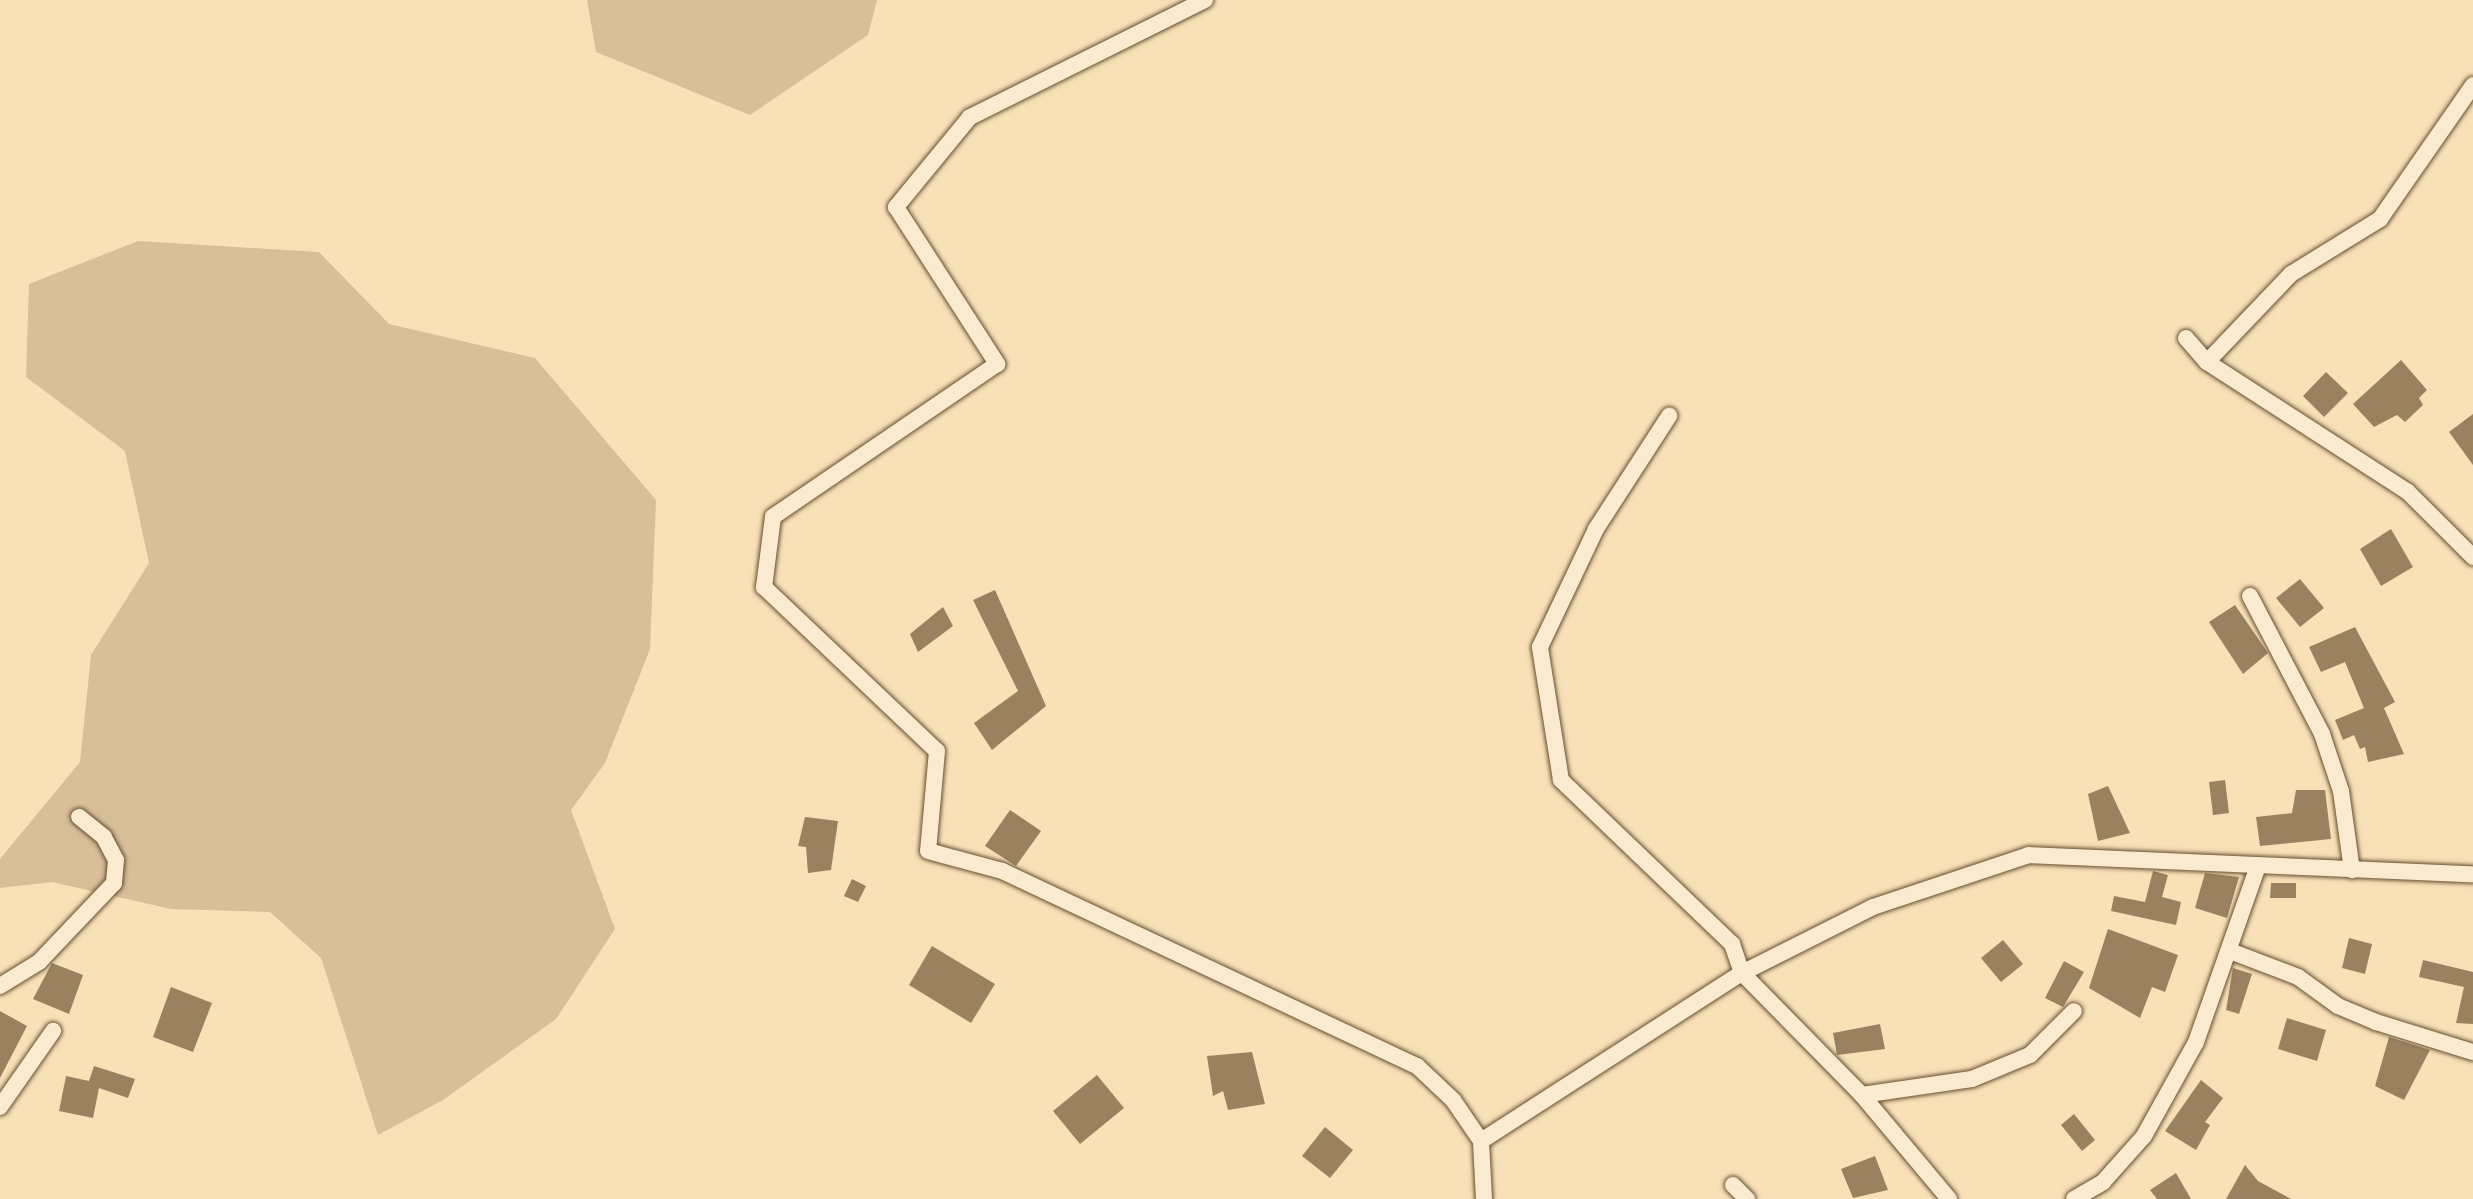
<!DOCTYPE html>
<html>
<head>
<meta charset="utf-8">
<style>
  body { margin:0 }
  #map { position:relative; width:2473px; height:1199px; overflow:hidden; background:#f8e0b7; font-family:"IM FELL French Canon",serif }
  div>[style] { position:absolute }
  .green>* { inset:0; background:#d7bf98 }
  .building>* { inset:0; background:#9a8260 }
  .roads { filter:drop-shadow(0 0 2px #664e2f) drop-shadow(0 0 2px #664e2f) }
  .street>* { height:16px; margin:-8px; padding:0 8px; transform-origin:8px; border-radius:8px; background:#faebd0 }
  span { translate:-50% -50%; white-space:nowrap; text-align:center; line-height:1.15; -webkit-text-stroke:5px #faebd0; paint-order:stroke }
</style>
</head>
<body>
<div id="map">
  <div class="green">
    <i style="clip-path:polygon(587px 0,877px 0,868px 35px,750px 115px,596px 52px)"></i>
    <i style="clip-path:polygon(138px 241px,319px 252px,389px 324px,535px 358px,656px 500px,650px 649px,605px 763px,571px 810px,615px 929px,556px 1019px,443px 1100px,378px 1135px,321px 958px,270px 912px,171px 909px,52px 882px,0 888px,0 859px,80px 762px,91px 655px,149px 563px,125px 451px,26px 377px,29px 284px)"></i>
  </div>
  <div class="building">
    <i style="clip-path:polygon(2401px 360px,2427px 390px,2419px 398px,2423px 405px,2405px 422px,2397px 415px,2374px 427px,2353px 404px)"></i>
    <i style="clip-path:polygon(2326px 372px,2348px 393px,2324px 417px,2303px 396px)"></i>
    <i style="clip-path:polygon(2473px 414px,2473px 465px,2449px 432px)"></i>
    <i style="clip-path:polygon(2391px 529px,2413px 567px,2381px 586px,2360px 549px)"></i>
    <i style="clip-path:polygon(2300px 579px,2324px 608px,2300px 627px,2276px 598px)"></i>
    <i style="clip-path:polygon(995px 590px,1046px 706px,992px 750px,974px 723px,1018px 691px,973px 600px)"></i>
    <i style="clip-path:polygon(2235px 605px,2268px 653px,2243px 674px,2209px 622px)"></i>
    <i style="clip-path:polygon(943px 607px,953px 626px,918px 652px,910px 634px)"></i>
    <i style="clip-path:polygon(2355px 627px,2395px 702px,2384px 708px,2404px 754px,2368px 762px,2365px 747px,2360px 749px,2354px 735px,2343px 740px,2335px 720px,2364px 708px,2345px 662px,2321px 672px,2309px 647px)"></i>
    <i style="clip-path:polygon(2225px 780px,2229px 813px,2213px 815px,2209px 782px)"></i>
    <i style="clip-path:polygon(2108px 786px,2130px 833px,2098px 841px,2088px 794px)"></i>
    <i style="clip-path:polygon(2296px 790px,2325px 790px,2331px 839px,2260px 846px,2256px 817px,2292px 813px)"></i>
    <i style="clip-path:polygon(1010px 810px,1041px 831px,1016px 866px,985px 846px)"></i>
    <i style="clip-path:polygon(805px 817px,838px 821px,831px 870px,808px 873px,806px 847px,798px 846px)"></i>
    <i style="clip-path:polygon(2153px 871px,2168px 875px,2162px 897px,2181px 902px,2176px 925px,2111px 911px,2114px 896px,2145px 902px)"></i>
    <i style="clip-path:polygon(2205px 873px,2239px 877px,2227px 918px,2195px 908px)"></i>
    <i style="clip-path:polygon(852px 879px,866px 886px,858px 902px,844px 896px)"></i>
    <i style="clip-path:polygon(2271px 883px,2296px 883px,2296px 898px,2270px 898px)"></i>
    <i style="clip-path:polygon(2108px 929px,2178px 955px,2165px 992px,2152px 987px,2140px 1018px,2089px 988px)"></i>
    <i style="clip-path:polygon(2349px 938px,2372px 944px,2365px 974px,2342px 968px)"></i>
    <i style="clip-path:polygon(2003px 940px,2023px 964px,2001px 982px,1981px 958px)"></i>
    <i style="clip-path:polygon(932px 946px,995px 984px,971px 1023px,909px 985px)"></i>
    <i style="clip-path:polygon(2423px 960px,2473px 972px,2473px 1024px,2456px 1023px,2464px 987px,2419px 977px)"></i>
    <i style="clip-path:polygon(2064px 961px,2084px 972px,2063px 1007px,2045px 998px)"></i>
    <i style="clip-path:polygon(52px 963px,83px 975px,69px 1014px,33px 999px)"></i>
    <i style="clip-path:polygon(2233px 968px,2252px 974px,2239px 1014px,2226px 1010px)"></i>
    <i style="clip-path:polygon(171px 987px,212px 1003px,193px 1052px,153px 1037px)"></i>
    <i style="clip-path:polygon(0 1011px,27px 1026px,0 1078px)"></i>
    <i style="clip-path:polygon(2287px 1018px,2326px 1030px,2317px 1061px,2278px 1049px)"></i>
    <i style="clip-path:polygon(1880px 1024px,1885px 1049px,1837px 1055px,1833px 1033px)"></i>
    <i style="clip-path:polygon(2389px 1037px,2430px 1050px,2404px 1100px,2375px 1086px)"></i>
    <i style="clip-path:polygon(1252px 1052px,1265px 1104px,1228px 1110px,1223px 1091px,1213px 1096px,1207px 1056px)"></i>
    <i style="clip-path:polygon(94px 1066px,135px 1079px,128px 1098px,99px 1088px,93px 1118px,59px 1111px,66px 1076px,89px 1081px)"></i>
    <i style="clip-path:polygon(1097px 1075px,1124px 1108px,1080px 1144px,1053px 1111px)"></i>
    <i style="clip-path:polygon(2201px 1080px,2223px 1098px,2205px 1122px,2210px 1125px,2196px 1150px,2165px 1131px)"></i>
    <i style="clip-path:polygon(2074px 1114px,2095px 1140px,2082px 1151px,2061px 1125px)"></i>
    <i style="clip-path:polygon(1325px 1127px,1353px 1150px,1330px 1178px,1302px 1156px)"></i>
    <i style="clip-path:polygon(1875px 1156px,1888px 1190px,1853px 1198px,1841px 1169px)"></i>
    <i style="clip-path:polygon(2245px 1165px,2258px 1181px,2291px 1199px,2226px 1199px)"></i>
    <i style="clip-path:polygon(2176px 1173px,2191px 1199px,2157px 1199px,2150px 1190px)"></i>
  </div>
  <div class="roads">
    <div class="street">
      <i style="left:1205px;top:0;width:263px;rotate:153.5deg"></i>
      <i style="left:970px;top:117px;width:117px;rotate:129.4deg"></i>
      <i style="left:896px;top:207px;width:187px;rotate:57.2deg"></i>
      <i style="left:997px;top:364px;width:271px;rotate:145.7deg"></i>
      <i style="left:773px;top:517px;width:71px;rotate:97.3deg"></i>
      <i style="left:764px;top:587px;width:238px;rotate:43.5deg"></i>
      <i style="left:937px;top:751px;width:100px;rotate:95.1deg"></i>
      <i style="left:928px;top:851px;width:77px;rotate:15.1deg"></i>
      <i style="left:1002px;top:871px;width:459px;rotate:25.2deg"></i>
      <i style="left:1417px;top:1066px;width:50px;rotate:43.4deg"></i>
      <i style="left:1453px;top:1100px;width:50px;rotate:55.7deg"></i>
      <i style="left:2186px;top:338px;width:32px;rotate:49deg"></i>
      <i style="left:2207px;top:362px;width:239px;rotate:32.9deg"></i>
      <i style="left:2408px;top:492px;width:92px;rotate:45deg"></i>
      <i style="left:2207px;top:362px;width:122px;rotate:-46.3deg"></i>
      <i style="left:2291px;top:274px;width:105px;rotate:-31.7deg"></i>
      <i style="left:2380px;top:219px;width:163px;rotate:-55.2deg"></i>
      <i style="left:2250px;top:596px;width:156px;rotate:62.4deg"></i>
      <i style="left:2322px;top:734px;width:60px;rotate:71.6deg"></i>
      <i style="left:2341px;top:791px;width:80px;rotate:82.1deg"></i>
      <i style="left:2230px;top:951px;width:73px;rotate:20.9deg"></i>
      <i style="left:2298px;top:977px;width:49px;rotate:35.9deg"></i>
      <i style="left:2338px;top:1006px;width:41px;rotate:22.8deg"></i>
      <i style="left:2376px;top:1022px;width:102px;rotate:17.2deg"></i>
      <i style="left:0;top:986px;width:46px;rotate:-31.6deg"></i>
      <i style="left:39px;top:962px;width:109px;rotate:-46.5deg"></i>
      <i style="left:114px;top:883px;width:23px;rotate:-85deg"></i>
      <i style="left:116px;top:860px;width:26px;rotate:-118deg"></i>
      <i style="left:104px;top:837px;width:32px;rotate:-141deg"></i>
      <i style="left:1862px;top:1095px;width:111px;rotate:-8.3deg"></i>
      <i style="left:1972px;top:1079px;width:63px;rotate:-22.5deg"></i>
      <i style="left:2030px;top:1055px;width:62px;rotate:-45deg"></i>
      <i style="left:0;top:1107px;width:93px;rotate:-55.1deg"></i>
      <i style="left:1733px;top:1185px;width:20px;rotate:45deg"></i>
      <i style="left:1484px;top:1199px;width:58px;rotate:-93deg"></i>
      <i style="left:1481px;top:1141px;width:310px;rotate:-32.8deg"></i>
      <i style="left:1742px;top:973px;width:31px;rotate:-109deg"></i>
      <i style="left:1732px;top:944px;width:237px;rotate:-136.2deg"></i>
      <i style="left:1561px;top:780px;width:135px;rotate:-99deg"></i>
      <i style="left:1540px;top:647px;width:131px;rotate:-64.6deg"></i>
      <i style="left:1596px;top:529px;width:135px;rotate:-57.1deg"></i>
      <i style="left:1949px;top:1199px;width:136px;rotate:-129.9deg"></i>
      <i style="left:1862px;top:1095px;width:171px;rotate:-134.5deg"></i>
      <i style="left:1742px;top:973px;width:147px;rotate:-26.7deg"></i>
      <i style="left:1873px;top:907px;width:164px;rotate:-18.4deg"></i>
      <i style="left:2029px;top:855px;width:444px;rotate:2.5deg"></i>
      <i style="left:2074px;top:1199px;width:34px;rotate:-30deg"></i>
      <i style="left:2103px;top:1182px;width:62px;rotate:-48.3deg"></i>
      <i style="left:2144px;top:1136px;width:107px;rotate:-61deg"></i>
      <i style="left:2196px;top:1042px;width:183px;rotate:-70.6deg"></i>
    </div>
  </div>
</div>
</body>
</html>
